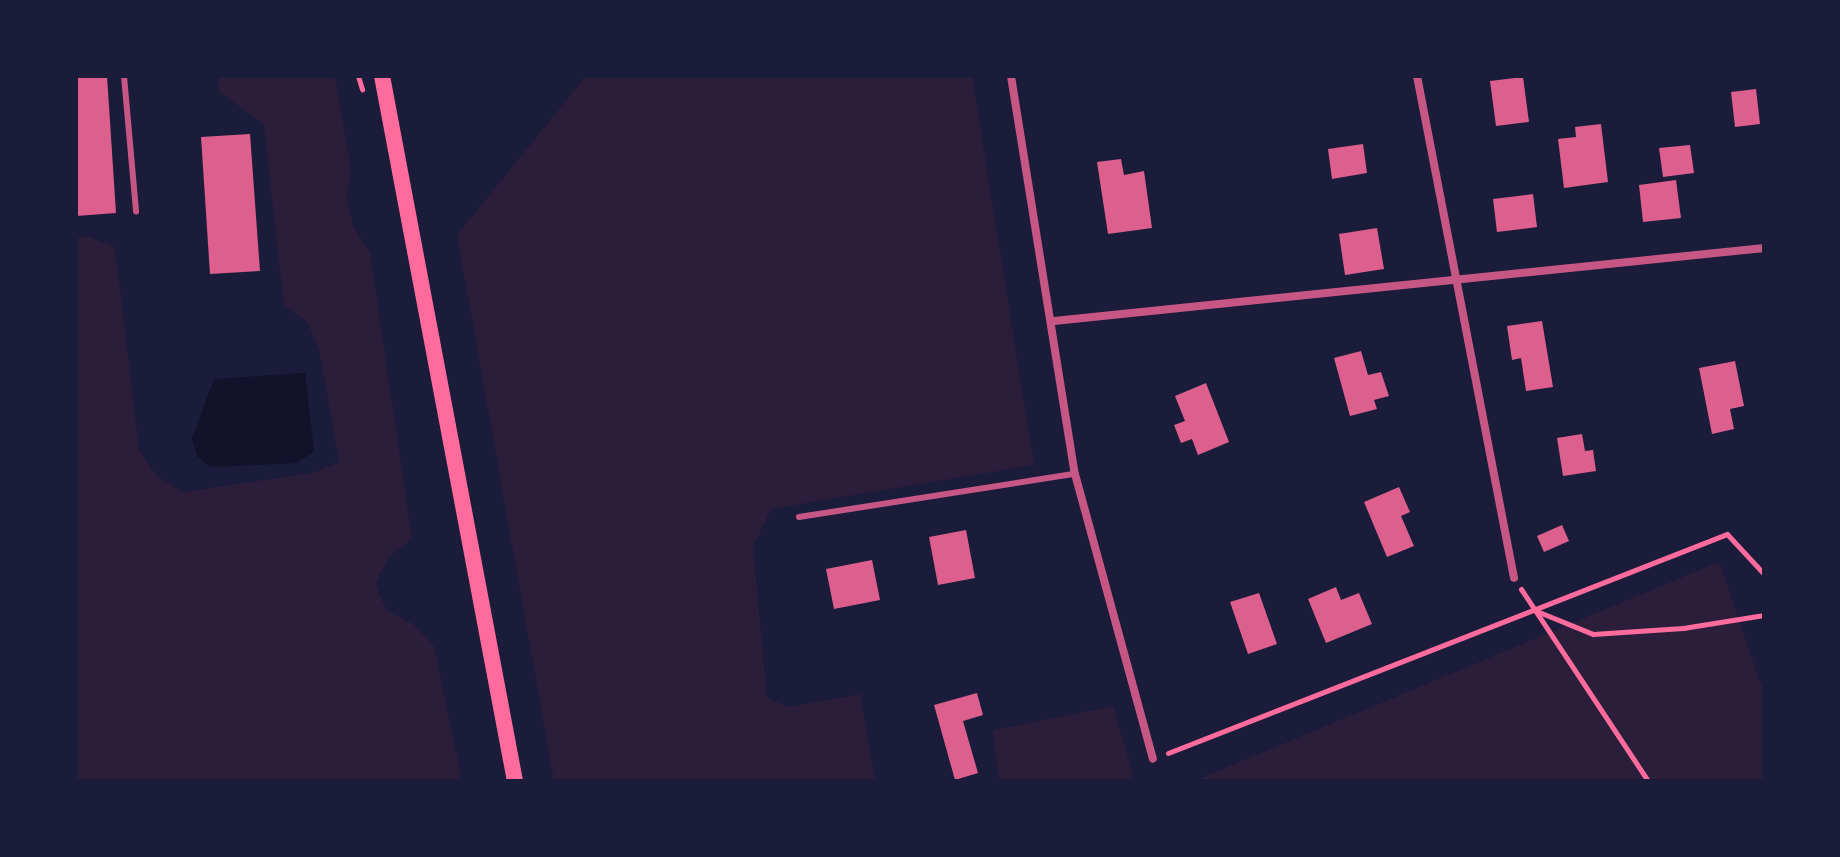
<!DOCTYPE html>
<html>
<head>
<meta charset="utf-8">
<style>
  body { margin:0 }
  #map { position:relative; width:1840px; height:857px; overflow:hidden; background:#1b1b3a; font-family:"Crimson Pro",serif }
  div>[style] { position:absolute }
  .green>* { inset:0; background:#2a1e3b }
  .water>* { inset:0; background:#12122b }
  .building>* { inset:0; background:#dd5f8e }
  .path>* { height:5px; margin:-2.5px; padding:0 2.5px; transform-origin:2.5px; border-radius:2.5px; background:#ff6b9d }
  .service>* { height:6px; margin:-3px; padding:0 3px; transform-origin:3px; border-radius:3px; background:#c65784 }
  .minor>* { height:8px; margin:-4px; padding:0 4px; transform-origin:4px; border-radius:4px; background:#c65784 }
  .secondary>* { height:16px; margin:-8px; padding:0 8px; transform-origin:8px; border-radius:8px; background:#ff6b9d }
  span { translate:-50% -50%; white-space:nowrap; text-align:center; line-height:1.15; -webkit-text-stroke:8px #1b1b3a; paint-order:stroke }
  .frame { position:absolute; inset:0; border:78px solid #1b1b3a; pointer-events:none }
</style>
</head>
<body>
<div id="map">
  <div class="green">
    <i style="clip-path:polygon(219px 76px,335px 76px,351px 169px,347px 197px,353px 226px,370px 253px,412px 539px,388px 558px,375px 584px,387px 611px,413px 624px,434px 646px,462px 781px,76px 781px,76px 238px,89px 236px,115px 248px,139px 450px,158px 477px,183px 492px,313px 473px,339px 462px,319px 349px,307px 322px,284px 306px,264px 125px,219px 91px)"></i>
    <i style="clip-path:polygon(586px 76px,972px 76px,1034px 465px,771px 509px,753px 547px,767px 698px,789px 707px,860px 694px,875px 781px,554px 781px,457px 235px)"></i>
    <i style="clip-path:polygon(1719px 562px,1764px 693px,1764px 781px,1194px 781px)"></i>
    <i style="clip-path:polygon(1113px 706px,1135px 781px,999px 781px,993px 730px)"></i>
  </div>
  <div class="water">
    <i style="clip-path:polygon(305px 373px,314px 451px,297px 463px,211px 467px,197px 456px,192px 439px,214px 379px)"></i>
  </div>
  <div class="building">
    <i style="clip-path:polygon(76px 76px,107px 76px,116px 213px,76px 216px)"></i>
    <i style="clip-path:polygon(1523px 77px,1529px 122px,1496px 126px,1490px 81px)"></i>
    <i style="clip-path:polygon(1756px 89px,1760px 124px,1735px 127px,1731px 92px)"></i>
    <i style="clip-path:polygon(1601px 124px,1608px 182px,1564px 188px,1558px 139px,1576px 137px,1575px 127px)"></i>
    <i style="clip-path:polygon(250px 134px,260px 271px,210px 274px,201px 137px)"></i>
    <i style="clip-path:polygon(1363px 144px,1367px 173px,1332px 179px,1328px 149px)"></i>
    <i style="clip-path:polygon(1690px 145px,1694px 173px,1663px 177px,1659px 148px)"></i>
    <i style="clip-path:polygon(1121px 159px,1124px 175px,1144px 171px,1152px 228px,1108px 234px,1097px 162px)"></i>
    <i style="clip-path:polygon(1676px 180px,1681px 218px,1643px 222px,1639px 185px)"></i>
    <i style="clip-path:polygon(1533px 194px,1537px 227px,1497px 232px,1493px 199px)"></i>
    <i style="clip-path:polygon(1377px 228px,1384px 269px,1345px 275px,1339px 234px)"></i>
    <i style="clip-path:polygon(1542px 321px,1553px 387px,1526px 391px,1521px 358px,1512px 360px,1507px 326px)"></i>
    <i style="clip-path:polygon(1361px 351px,1368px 375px,1381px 372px,1389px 396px,1374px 400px,1377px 409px,1350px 416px,1334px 358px)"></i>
    <i style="clip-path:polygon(1735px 361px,1744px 406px,1730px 409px,1734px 429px,1712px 434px,1699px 368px)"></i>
    <i style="clip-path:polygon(1206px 383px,1229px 442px,1198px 455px,1192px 439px,1181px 443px,1174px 425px,1185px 421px,1175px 396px)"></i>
    <i style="clip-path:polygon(1582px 434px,1585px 451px,1593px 450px,1596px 471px,1563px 476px,1557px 438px)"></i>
    <i style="clip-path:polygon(1399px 487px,1410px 512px,1401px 516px,1414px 546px,1387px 557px,1364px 502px)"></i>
    <i style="clip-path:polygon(1562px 525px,1569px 541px,1544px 552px,1537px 536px)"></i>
    <i style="clip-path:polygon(966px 530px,975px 578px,938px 585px,929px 537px)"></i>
    <i style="clip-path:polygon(872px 560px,880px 600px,834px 609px,826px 569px)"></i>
    <i style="clip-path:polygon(1336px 587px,1341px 600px,1359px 593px,1372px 624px,1326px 643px,1308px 599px)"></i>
    <i style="clip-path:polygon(1259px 593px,1277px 644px,1248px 654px,1230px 602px)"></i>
    <i style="clip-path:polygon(977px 693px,983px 715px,963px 721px,978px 773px,955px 780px,934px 705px)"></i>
  </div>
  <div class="path">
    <i style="left:358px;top:76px;width:14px;rotate:73deg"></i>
    <i style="left:1521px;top:589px;width:230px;rotate:56.5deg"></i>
    <i style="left:1534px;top:610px;width:64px;rotate:22.1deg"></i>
    <i style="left:1593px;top:634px;width:90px;rotate:-3.8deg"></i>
    <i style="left:1683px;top:628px;width:82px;rotate:-9.1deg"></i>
    <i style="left:1168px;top:753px;width:600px;rotate:-21.39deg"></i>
    <i style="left:1727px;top:534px;width:54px;rotate:47.2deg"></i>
  </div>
  <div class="service">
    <i style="left:124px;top:76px;width:136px;rotate:84.9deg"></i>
    <i style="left:799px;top:517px;width:279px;rotate:-8.9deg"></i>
  </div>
  <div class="minor">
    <i style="left:1011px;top:76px;width:403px;rotate:80.9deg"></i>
    <i style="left:1075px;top:474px;width:295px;rotate:74.7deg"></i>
    <i style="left:1417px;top:76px;width:511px;rotate:79.06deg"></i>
    <i style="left:1054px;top:321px;width:714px;rotate:-5.87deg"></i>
  </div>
  <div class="secondary">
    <i style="left:382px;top:76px;width:717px;rotate:79.32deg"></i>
  </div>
  <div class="frame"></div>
</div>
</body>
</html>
